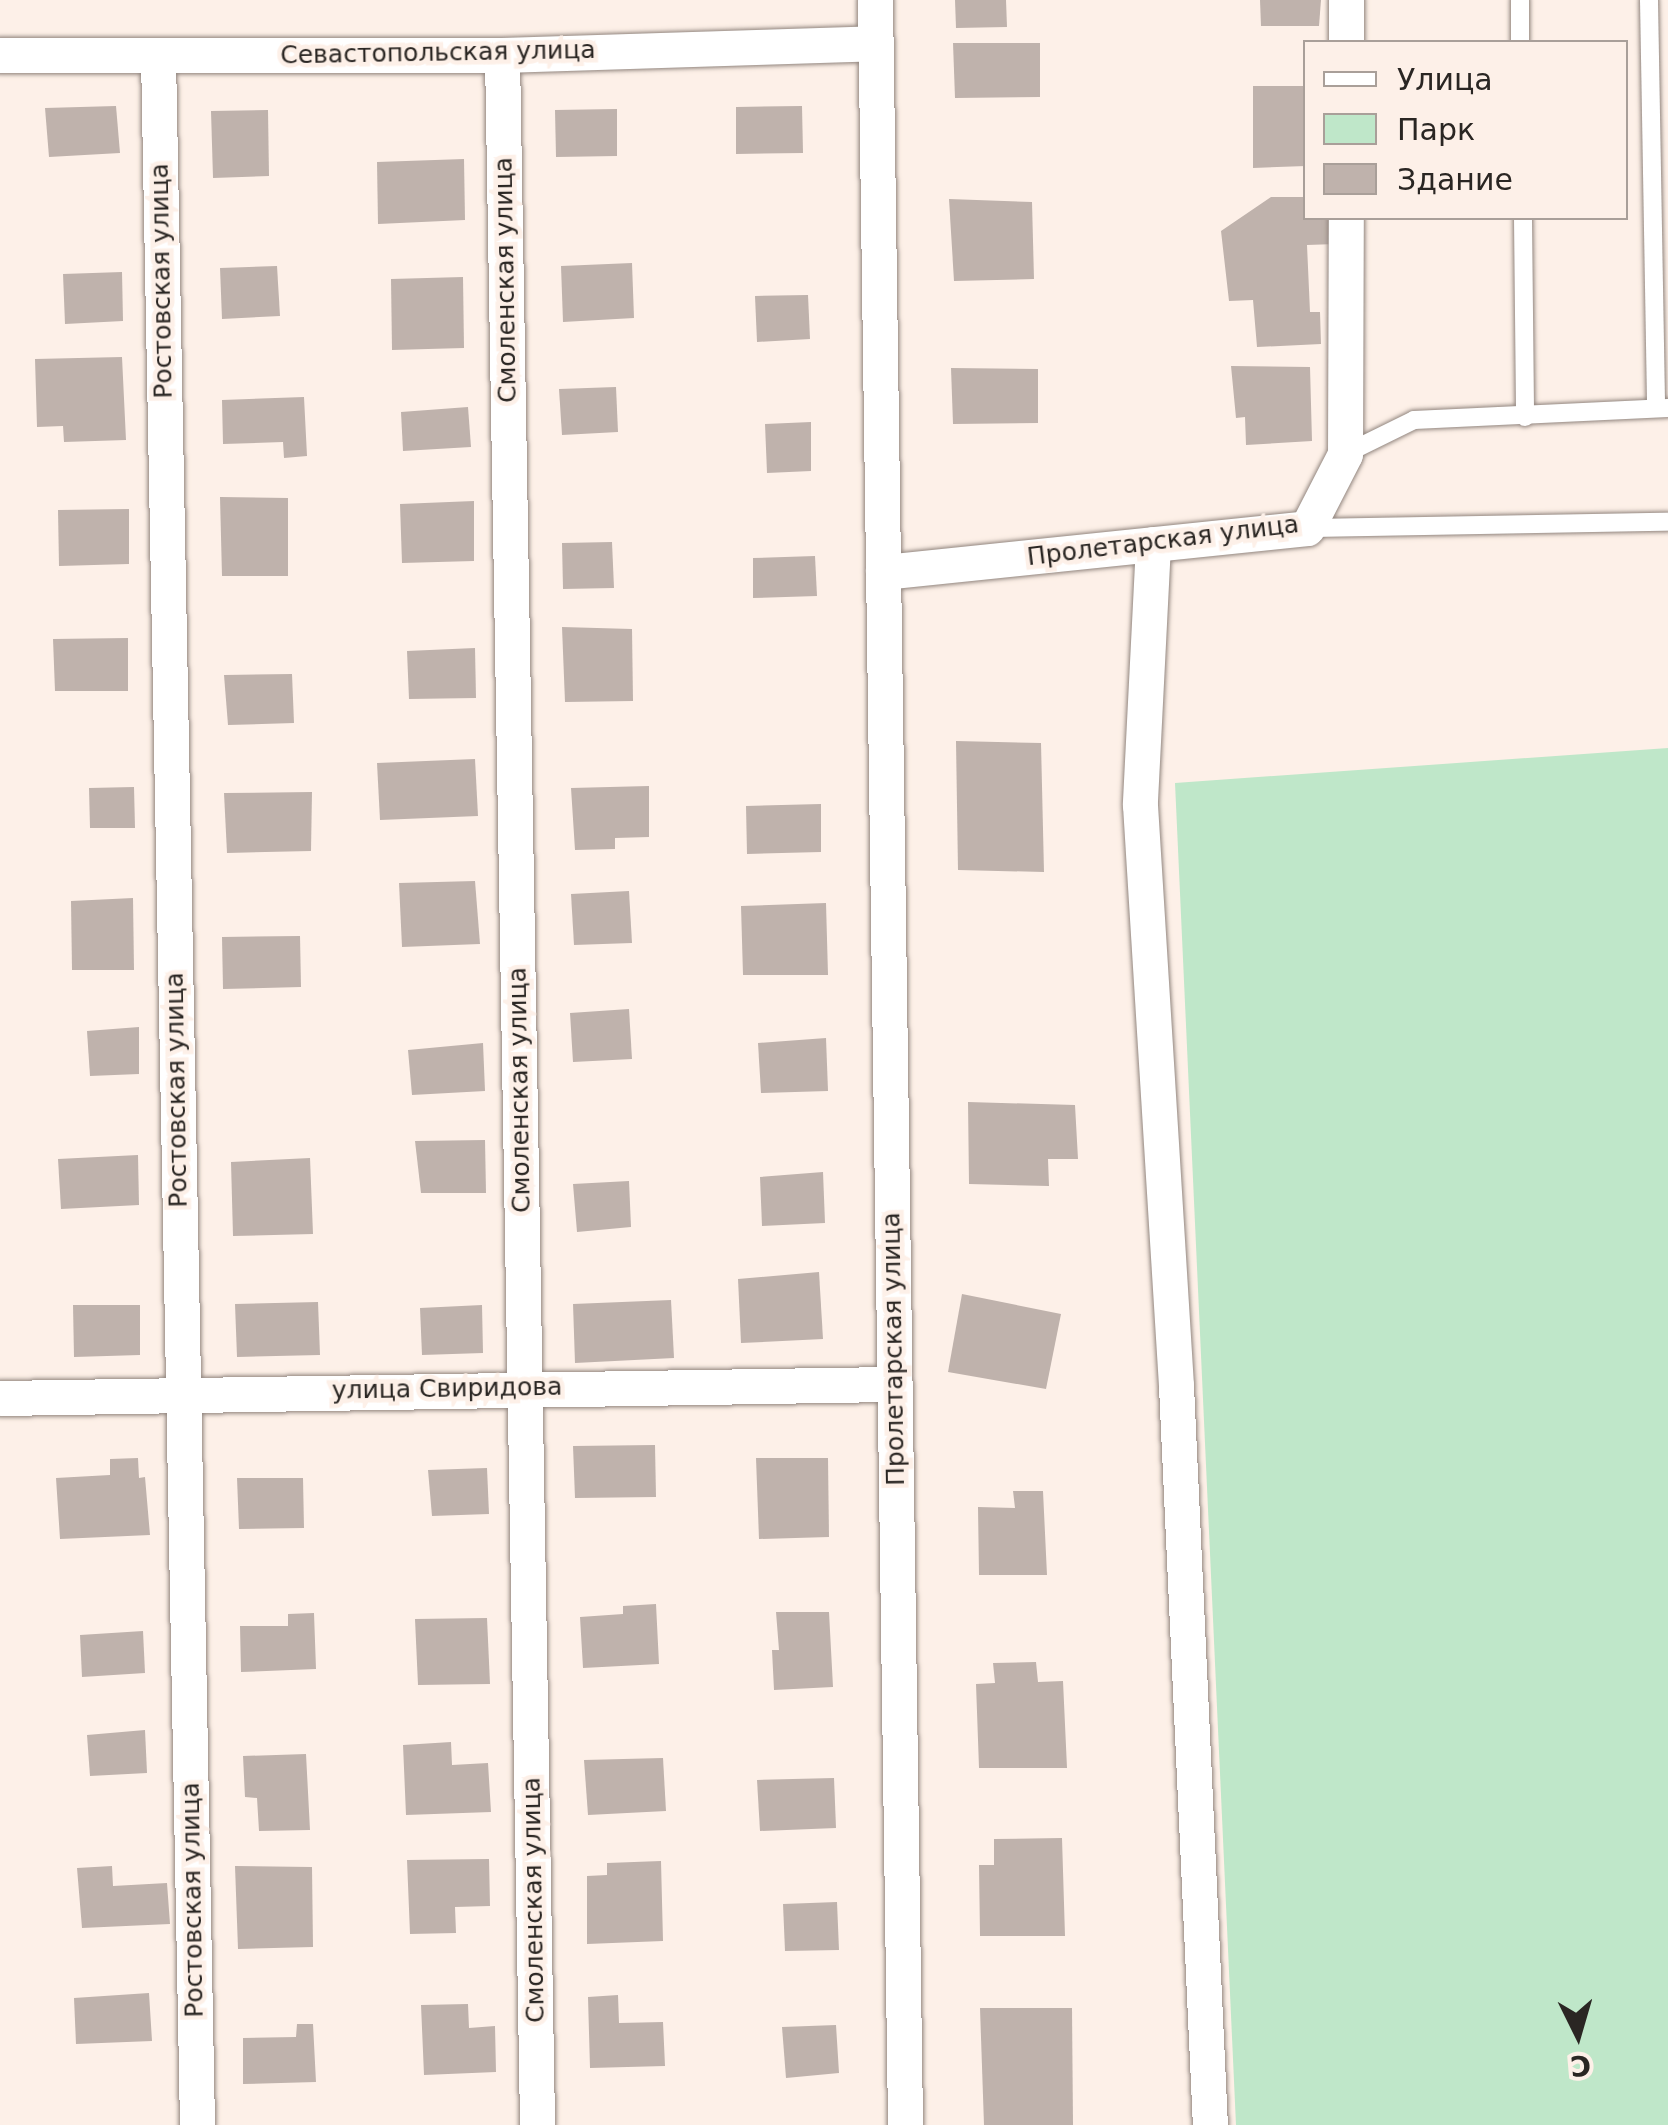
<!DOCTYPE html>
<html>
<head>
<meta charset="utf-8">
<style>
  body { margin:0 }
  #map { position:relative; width:1668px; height:2125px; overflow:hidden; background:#fdf0e8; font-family:"DejaVu Sans",sans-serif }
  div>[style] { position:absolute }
  .green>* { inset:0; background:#bfe7c9 }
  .building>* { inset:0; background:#bfb2ac }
  .roads { filter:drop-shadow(0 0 2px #92867f) drop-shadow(0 0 2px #92867f) }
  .lane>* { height:18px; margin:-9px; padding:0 9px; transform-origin:9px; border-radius:9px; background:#fff }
  .street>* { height:35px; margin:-17.5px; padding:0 17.5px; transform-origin:17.5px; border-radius:17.5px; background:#fff }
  span { translate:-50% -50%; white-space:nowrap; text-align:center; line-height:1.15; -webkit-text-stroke:9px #fdf0e8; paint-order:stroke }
  .street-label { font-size:25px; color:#2a2623 }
  .legend { position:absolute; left:1303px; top:40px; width:325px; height:180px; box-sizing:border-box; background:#fdf0e8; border:2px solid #a99f99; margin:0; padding:12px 18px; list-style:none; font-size:30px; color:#2a2623 }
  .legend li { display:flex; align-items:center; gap:20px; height:50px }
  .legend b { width:50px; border:2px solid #a99f99 }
  .north { position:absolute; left:1528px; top:1985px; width:100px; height:100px; -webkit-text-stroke:8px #fdf0e8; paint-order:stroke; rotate:175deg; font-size:28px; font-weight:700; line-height:40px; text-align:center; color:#2a2623 }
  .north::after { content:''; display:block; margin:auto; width:35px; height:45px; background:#2a2623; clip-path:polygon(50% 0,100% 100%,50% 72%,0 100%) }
</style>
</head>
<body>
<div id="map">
  <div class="green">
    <i style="clip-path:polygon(1668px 748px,1668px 2125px,1236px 2125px,1175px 783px)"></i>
  </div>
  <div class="building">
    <i style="clip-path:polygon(955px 0,1006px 0,1007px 27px,956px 28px)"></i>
    <i style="clip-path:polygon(1260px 0,1321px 0,1319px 26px,1261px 26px)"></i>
    <i style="clip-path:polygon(953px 43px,1040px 43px,1040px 97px,955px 98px)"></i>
    <i style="clip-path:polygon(1253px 86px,1306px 86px,1306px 166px,1253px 168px)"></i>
    <i style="clip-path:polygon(116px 106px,120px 153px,49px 157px,45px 108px)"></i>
    <i style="clip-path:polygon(802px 106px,803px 153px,736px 154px,736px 107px)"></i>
    <i style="clip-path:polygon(617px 109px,617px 156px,556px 157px,555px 110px)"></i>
    <i style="clip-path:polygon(268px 110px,269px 176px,213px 178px,211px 111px)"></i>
    <i style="clip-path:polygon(464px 159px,465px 220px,378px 224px,377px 162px)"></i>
    <i style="clip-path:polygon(1271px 197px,1306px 197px,1306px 218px,1334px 218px,1336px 244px,1307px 245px,1310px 312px,1320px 312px,1321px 344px,1257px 347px,1253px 300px,1229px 301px,1221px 231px)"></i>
    <i style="clip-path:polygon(949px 199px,1032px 202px,1034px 279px,954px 281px)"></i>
    <i style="clip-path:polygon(632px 263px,634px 318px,563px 322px,561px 266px)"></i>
    <i style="clip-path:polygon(277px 266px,280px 316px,222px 319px,220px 268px)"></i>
    <i style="clip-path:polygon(122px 272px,123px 321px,65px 324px,63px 274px)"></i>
    <i style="clip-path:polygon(463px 277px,464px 348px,392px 350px,391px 279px)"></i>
    <i style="clip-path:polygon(808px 295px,810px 339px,757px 342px,755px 296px)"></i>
    <i style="clip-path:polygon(122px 357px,126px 440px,64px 442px,63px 426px,37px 427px,35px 359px)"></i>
    <i style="clip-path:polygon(1231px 366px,1310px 367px,1312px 441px,1246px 445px,1245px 417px,1236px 418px)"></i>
    <i style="clip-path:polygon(951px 368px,1038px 369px,1038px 423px,953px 424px)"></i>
    <i style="clip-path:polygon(616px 387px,618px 432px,562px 435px,559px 389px)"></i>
    <i style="clip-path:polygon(304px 397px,307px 456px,284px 458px,283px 442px,223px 444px,222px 400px)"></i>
    <i style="clip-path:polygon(468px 407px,471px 447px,403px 451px,401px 412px)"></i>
    <i style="clip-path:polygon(811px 422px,811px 471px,767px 473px,765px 424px)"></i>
    <i style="clip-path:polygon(220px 497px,288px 498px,288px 576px,222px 576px)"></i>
    <i style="clip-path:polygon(474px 501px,474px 561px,402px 563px,400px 504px)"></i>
    <i style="clip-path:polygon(129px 509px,129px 564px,59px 566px,58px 510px)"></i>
    <i style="clip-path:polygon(612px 542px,614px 588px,563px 589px,562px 543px)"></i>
    <i style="clip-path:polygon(815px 556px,817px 596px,753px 598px,753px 558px)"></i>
    <i style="clip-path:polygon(562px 627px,632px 629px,633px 701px,565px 702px)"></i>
    <i style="clip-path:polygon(128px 638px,128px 691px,55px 691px,53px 639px)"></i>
    <i style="clip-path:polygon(475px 648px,476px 698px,409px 699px,407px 651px)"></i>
    <i style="clip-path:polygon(292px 674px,294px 723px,228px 725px,224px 675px)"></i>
    <i style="clip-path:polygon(956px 741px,1041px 743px,1044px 872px,958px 870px)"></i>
    <i style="clip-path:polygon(475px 759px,478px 816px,380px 820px,377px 763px)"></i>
    <i style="clip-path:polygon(649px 786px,649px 837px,615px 838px,615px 849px,575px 850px,571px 788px)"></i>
    <i style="clip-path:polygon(134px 787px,135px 828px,90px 828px,89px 788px)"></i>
    <i style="clip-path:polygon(312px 792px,311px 851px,227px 853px,224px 793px)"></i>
    <i style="clip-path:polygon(821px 804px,821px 852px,747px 854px,746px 806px)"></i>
    <i style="clip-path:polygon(475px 881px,480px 944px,402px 947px,399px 883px)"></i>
    <i style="clip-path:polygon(629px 891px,632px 943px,574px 945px,571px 894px)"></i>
    <i style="clip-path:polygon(133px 898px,134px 970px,72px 970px,71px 901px)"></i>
    <i style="clip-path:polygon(826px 903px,828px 975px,743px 975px,741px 906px)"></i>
    <i style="clip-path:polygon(300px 936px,301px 987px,223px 989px,222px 937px)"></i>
    <i style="clip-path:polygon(629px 1009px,632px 1059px,573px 1062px,570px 1013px)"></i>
    <i style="clip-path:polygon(139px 1027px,139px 1074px,90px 1076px,87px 1031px)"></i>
    <i style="clip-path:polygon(826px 1038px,828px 1091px,761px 1093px,758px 1043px)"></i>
    <i style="clip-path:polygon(483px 1043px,485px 1091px,412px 1095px,408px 1050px)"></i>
    <i style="clip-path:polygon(968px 1102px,1075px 1105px,1078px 1159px,1048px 1159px,1049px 1186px,969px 1184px)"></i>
    <i style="clip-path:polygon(485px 1140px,486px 1193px,421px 1193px,415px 1141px)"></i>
    <i style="clip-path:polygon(138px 1155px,139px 1205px,61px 1209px,58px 1159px)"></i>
    <i style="clip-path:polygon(310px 1158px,313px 1234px,233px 1236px,231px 1162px)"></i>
    <i style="clip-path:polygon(823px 1172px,825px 1223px,762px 1226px,760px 1177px)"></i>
    <i style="clip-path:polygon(629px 1181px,631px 1227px,577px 1232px,573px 1184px)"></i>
    <i style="clip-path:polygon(819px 1272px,823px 1339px,741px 1343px,738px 1279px)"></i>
    <i style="clip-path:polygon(962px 1294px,1061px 1314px,1046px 1389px,948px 1372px)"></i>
    <i style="clip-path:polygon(671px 1300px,674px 1358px,575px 1363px,573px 1304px)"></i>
    <i style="clip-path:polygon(318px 1302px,320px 1355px,237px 1357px,235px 1304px)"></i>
    <i style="clip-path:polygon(73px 1305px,140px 1305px,140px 1355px,74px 1357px)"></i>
    <i style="clip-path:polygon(482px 1305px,483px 1353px,422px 1355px,420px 1308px)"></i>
    <i style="clip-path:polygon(655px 1445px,656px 1497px,575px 1498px,573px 1446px)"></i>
    <i style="clip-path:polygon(138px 1458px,139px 1478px,145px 1477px,150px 1535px,60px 1539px,56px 1478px,110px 1475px,110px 1459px)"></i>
    <i style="clip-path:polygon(756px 1458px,828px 1458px,829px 1537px,759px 1539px)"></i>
    <i style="clip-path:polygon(487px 1468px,489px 1514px,432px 1516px,428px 1470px)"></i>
    <i style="clip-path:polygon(237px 1478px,303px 1478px,304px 1528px,239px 1529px)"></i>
    <i style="clip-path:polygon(1013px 1491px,1043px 1491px,1047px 1575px,979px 1575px,978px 1507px,1015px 1508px)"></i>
    <i style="clip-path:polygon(656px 1604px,659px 1664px,583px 1668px,580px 1617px,623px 1614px,623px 1606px)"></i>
    <i style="clip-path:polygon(776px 1612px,829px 1612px,833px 1687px,774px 1690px,772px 1650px,779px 1650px)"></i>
    <i style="clip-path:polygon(314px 1613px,316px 1669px,241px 1672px,240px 1626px,288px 1626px,288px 1614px)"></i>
    <i style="clip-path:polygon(487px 1618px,490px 1684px,418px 1685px,415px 1619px)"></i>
    <i style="clip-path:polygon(143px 1631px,145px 1673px,82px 1677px,80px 1635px)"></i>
    <i style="clip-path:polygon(1036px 1662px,1038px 1682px,1063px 1681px,1067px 1768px,979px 1768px,976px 1684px,995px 1683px,993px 1663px)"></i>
    <i style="clip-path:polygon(145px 1730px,147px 1773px,90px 1776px,87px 1735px)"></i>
    <i style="clip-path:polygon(451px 1742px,452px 1765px,488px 1763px,491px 1812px,406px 1815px,403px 1745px)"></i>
    <i style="clip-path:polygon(306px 1754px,310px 1830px,259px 1831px,257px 1798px,245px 1797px,243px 1756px)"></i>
    <i style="clip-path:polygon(663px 1758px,666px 1811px,588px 1815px,584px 1760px)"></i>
    <i style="clip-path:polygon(834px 1778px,836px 1828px,760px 1831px,757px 1780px)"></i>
    <i style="clip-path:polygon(1062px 1838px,1065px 1936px,980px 1936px,979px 1865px,994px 1865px,994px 1839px)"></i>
    <i style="clip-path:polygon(489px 1859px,490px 1906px,455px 1907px,456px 1933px,410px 1934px,407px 1860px)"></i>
    <i style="clip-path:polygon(661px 1861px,663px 1941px,587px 1944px,587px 1876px,607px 1875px,607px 1863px)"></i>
    <i style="clip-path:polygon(112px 1866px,113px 1886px,167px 1883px,170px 1924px,82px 1928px,77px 1868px)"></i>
    <i style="clip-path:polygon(235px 1866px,312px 1867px,313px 1947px,238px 1949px)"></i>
    <i style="clip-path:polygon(837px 1902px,839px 1950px,785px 1951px,783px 1904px)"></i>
    <i style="clip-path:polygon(149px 1993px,152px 2041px,76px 2044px,74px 1998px)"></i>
    <i style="clip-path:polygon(618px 1995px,619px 2023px,663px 2022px,665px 2066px,590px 2068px,588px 1997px)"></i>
    <i style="clip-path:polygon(468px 2004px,469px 2028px,495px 2026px,496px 2072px,424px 2075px,421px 2005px)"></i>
    <i style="clip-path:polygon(980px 2008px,1072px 2008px,1073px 2125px,984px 2125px)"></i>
    <i style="clip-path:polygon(297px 2024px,313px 2024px,316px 2082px,243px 2084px,243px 2038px,296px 2037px)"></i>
    <i style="clip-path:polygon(836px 2025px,839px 2073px,786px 2078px,782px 2027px)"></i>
  </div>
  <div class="roads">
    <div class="lane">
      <i style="left:1520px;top:0;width:42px;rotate:90deg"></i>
      <i style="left:1649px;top:0;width:408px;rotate:89deg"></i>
      <i style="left:1523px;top:218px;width:199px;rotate:89.4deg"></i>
      <i style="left:1345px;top:454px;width:77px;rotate:-26.2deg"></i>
      <i style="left:1414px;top:420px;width:254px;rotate:-2.7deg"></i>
      <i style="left:1307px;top:528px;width:361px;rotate:-1deg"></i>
    </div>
    <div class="street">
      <i style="left:875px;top:0;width:2125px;rotate:89.19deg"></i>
      <i style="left:1346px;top:42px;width:42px;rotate:-90deg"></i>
      <i style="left:0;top:55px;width:502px"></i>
      <i style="left:502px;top:55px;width:373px;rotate:-1.8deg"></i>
      <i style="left:502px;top:55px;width:2070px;rotate:89.03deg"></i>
      <i style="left:158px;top:56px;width:2069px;rotate:88.92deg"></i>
      <i style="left:1153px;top:544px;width:261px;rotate:92.9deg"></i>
      <i style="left:1140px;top:805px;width:582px;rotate:86.45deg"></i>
      <i style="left:1176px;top:1386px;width:740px;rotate:87.37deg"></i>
      <i style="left:883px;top:572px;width:426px;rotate:-5.9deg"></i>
      <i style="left:1307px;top:528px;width:83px;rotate:-62.8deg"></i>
      <i style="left:1345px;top:454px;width:236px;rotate:-89.8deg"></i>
      <i style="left:0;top:1398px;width:894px;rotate:-0.9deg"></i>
    </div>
  </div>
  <div class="street-label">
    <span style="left:438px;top:53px;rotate:-1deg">Севастопольская улица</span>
    <span style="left:506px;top:280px;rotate:-91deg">Смоленская улица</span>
    <span style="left:162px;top:281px;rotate:-91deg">Ростовская улица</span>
    <span style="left:1163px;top:541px;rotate:-7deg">Пролетарская улица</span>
    <span style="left:177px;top:1090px;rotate:-91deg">Ростовская улица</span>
    <span style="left:520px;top:1090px;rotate:-91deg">Смоленская улица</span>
    <span style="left:894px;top:1349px;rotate:-91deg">Пролетарская улица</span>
    <span style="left:447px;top:1389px;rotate:-1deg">улица Свиридова</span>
    <span style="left:193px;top:1900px;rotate:-91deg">Ростовская улица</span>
    <span style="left:534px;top:1900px;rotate:-91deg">Смоленская улица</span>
  </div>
  <ul class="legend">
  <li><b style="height:12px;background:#fff"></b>Улица</li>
  <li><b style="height:28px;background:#bfe7c9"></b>Парк</li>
  <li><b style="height:28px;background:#bfb2ac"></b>Здание</li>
  </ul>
  <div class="north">С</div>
</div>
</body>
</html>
